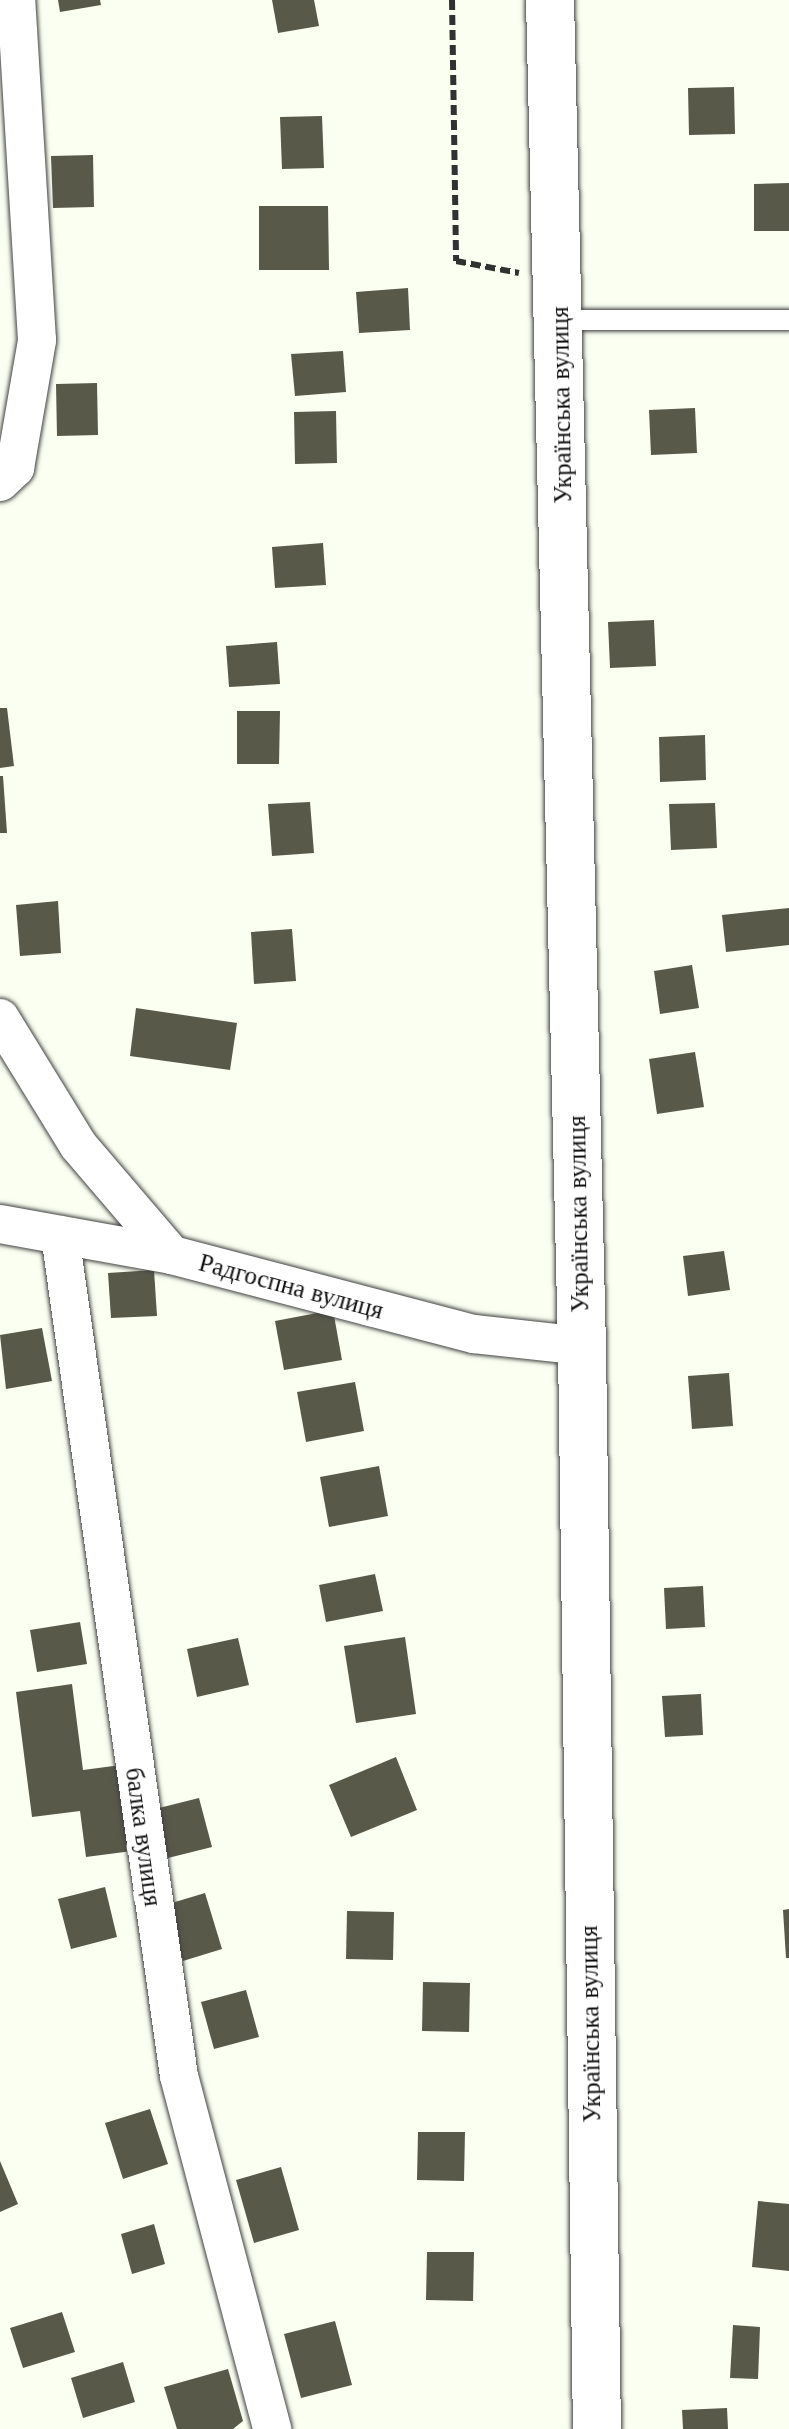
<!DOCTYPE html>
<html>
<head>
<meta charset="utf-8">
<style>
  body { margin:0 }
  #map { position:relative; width:789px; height:2429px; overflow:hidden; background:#fafff1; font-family:"Libre Baskerville",serif }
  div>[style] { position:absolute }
  .building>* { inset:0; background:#59594a }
  .path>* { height:6px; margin-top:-3px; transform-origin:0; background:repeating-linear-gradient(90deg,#313131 0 10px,transparent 0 15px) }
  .roads { filter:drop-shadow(0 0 2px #424242) drop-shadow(0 0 2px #424242) }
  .service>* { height:20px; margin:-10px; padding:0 10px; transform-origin:10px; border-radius:10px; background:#fff }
  .minor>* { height:38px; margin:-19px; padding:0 19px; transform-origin:19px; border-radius:19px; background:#fff }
  .tertiary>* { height:48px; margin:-24px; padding:0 24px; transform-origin:24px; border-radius:24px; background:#fff }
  span { translate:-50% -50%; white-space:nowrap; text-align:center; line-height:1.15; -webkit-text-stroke:10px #fff; paint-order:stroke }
  .street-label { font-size:25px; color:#0f0f0f }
</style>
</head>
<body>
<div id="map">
  <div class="building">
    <i style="clip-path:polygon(58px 0,100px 0,101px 5px,60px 12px)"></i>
    <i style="clip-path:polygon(272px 0,314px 0,319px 26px,278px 33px)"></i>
    <i style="clip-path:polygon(734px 87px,735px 134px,689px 135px,688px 88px)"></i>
    <i style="clip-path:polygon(322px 116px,324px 168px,282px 169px,280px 117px)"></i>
    <i style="clip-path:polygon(93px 155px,94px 207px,53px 208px,51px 156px)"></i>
    <i style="clip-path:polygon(789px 183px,789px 231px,754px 231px,754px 184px)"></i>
    <i style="clip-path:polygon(259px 206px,328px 206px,329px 270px,259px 270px)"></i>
    <i style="clip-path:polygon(408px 288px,410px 330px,359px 333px,356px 292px)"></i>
    <i style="clip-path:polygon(343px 351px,346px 392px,295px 396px,291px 354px)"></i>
    <i style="clip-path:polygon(97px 383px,98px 435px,57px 436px,56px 384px)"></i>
    <i style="clip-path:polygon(695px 408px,697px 453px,651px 455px,649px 410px)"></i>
    <i style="clip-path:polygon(336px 411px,337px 463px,295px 464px,294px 412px)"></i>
    <i style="clip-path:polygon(323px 543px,326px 585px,275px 588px,272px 547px)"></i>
    <i style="clip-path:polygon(654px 620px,656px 666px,610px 668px,608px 622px)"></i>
    <i style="clip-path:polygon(277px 642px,280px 684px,229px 687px,226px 646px)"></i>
    <i style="clip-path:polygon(0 708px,7px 708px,14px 766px,0 768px)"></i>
    <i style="clip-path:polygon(237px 711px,280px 711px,279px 764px,237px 764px)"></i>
    <i style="clip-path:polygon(705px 735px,706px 780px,660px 782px,659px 737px)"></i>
    <i style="clip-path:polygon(0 776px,3px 776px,7px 833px,0 833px)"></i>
    <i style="clip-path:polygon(310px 802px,314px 853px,272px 856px,268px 804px)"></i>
    <i style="clip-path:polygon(715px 803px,717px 848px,671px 850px,669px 804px)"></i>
    <i style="clip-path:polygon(58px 901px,61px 953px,20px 956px,16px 905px)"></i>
    <i style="clip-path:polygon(789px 908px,789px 945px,726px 952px,722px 915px)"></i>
    <i style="clip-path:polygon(292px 929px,296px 981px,254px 984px,251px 932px)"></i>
    <i style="clip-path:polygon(692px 965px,699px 1008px,660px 1014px,654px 971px)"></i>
    <i style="clip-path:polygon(136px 1008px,237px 1023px,230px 1070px,130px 1056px)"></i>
    <i style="clip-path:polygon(695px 1052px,704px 1107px,657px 1114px,649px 1059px)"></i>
    <i style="clip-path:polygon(724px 1251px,730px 1290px,688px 1296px,683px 1256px)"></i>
    <i style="clip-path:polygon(154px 1270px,157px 1316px,111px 1318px,108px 1273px)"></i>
    <i style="clip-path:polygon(333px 1310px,342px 1360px,284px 1370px,275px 1321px)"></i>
    <i style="clip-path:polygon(42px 1328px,52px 1381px,6px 1389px,0 1335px)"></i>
    <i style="clip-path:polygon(729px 1373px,733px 1426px,692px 1429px,688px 1376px)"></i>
    <i style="clip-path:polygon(355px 1382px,364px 1431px,306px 1442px,297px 1392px)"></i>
    <i style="clip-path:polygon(379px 1466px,388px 1516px,329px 1527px,320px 1477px)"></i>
    <i style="clip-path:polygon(375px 1574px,383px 1611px,326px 1622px,319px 1585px)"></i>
    <i style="clip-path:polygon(703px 1586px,705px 1627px,666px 1629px,664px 1588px)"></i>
    <i style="clip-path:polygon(80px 1622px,87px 1664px,37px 1672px,30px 1630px)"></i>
    <i style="clip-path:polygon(405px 1637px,416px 1714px,356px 1723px,344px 1646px)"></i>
    <i style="clip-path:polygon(238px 1638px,249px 1685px,197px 1697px,187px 1649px)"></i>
    <i style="clip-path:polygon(72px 1684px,83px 1770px,121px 1765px,132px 1851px,86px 1857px,80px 1811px,32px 1817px,16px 1692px)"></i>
    <i style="clip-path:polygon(701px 1694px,703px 1735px,665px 1737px,662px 1696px)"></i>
    <i style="clip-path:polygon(396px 1757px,417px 1810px,351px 1837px,329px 1785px)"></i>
    <i style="clip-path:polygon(199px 1798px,212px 1847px,168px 1858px,155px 1809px)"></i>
    <i style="clip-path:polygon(105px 1887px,117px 1937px,71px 1949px,58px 1899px)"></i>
    <i style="clip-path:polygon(205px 1893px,222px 1949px,183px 1961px,165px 1905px)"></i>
    <i style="clip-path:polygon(789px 1909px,789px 1958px,786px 1958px,783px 1910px)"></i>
    <i style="clip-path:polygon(347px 1911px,394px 1912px,393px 1960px,346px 1959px)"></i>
    <i style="clip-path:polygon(423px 1982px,470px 1983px,469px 2032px,422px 2031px)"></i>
    <i style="clip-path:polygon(246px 1990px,259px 2037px,214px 2049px,201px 2002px)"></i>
    <i style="clip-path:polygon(150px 2109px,168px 2164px,123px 2179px,105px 2123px)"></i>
    <i style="clip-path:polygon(418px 2132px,465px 2132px,464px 2181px,417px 2180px)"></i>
    <i style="clip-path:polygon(0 2161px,18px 2204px,0 2212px)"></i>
    <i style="clip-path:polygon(281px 2167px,299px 2230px,254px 2243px,236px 2180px)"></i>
    <i style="clip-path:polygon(758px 2201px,789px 2204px,789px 2271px,752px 2267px)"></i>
    <i style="clip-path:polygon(154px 2224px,165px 2264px,132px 2274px,121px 2234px)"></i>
    <i style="clip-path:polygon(427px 2252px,474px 2252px,473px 2301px,426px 2300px)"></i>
    <i style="clip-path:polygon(62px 2312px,75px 2352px,23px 2368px,10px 2328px)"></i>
    <i style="clip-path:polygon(335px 2321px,352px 2385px,301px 2398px,284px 2334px)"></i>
    <i style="clip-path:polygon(733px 2325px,760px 2327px,758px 2379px,730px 2378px)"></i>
    <i style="clip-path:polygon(123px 2362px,135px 2402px,83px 2418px,71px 2378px)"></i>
    <i style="clip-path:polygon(228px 2369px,243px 2421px,233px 2429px,177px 2429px,164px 2387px)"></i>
    <i style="clip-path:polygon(727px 2408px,728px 2429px,683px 2429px,682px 2410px)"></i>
  </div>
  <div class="path">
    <i style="left:452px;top:0;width:261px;rotate:89.1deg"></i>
    <i style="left:456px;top:261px;width:64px;rotate:10.8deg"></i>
  </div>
  <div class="roads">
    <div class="service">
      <i style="left:561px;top:320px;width:228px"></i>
    </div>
    <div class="minor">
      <i style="left:0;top:482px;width:21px;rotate:-43deg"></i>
      <i style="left:15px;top:468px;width:130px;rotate:-80.2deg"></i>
      <i style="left:37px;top:340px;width:341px;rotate:-93.5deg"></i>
      <i style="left:0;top:1018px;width:149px;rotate:58.4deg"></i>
      <i style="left:78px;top:1145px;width:145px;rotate:49.5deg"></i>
      <i style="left:0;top:1224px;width:175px;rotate:10.2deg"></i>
      <i style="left:172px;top:1255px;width:312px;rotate:14.7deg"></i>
      <i style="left:474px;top:1334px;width:109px;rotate:6.3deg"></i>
      <i style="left:60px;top:1235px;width:849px;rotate:81.95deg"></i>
      <i style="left:179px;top:2076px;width:365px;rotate:75.2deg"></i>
    </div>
    <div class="tertiary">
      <i style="left:550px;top:0;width:1346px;rotate:88.64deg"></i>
      <i style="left:582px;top:1346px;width:1083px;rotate:89.21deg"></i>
    </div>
  </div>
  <div class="street-label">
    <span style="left:562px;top:405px;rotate:-91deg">Українська вулиця</span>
    <span style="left:579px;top:1214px;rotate:-91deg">Українська вулиця</span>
    <span style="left:291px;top:1287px;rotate:15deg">Радгоспна вулиця</span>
    <span style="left:143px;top:1837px;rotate:82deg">балка вулиця</span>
    <span style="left:591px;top:2024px;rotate:-91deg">Українська вулиця</span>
  </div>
</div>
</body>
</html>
